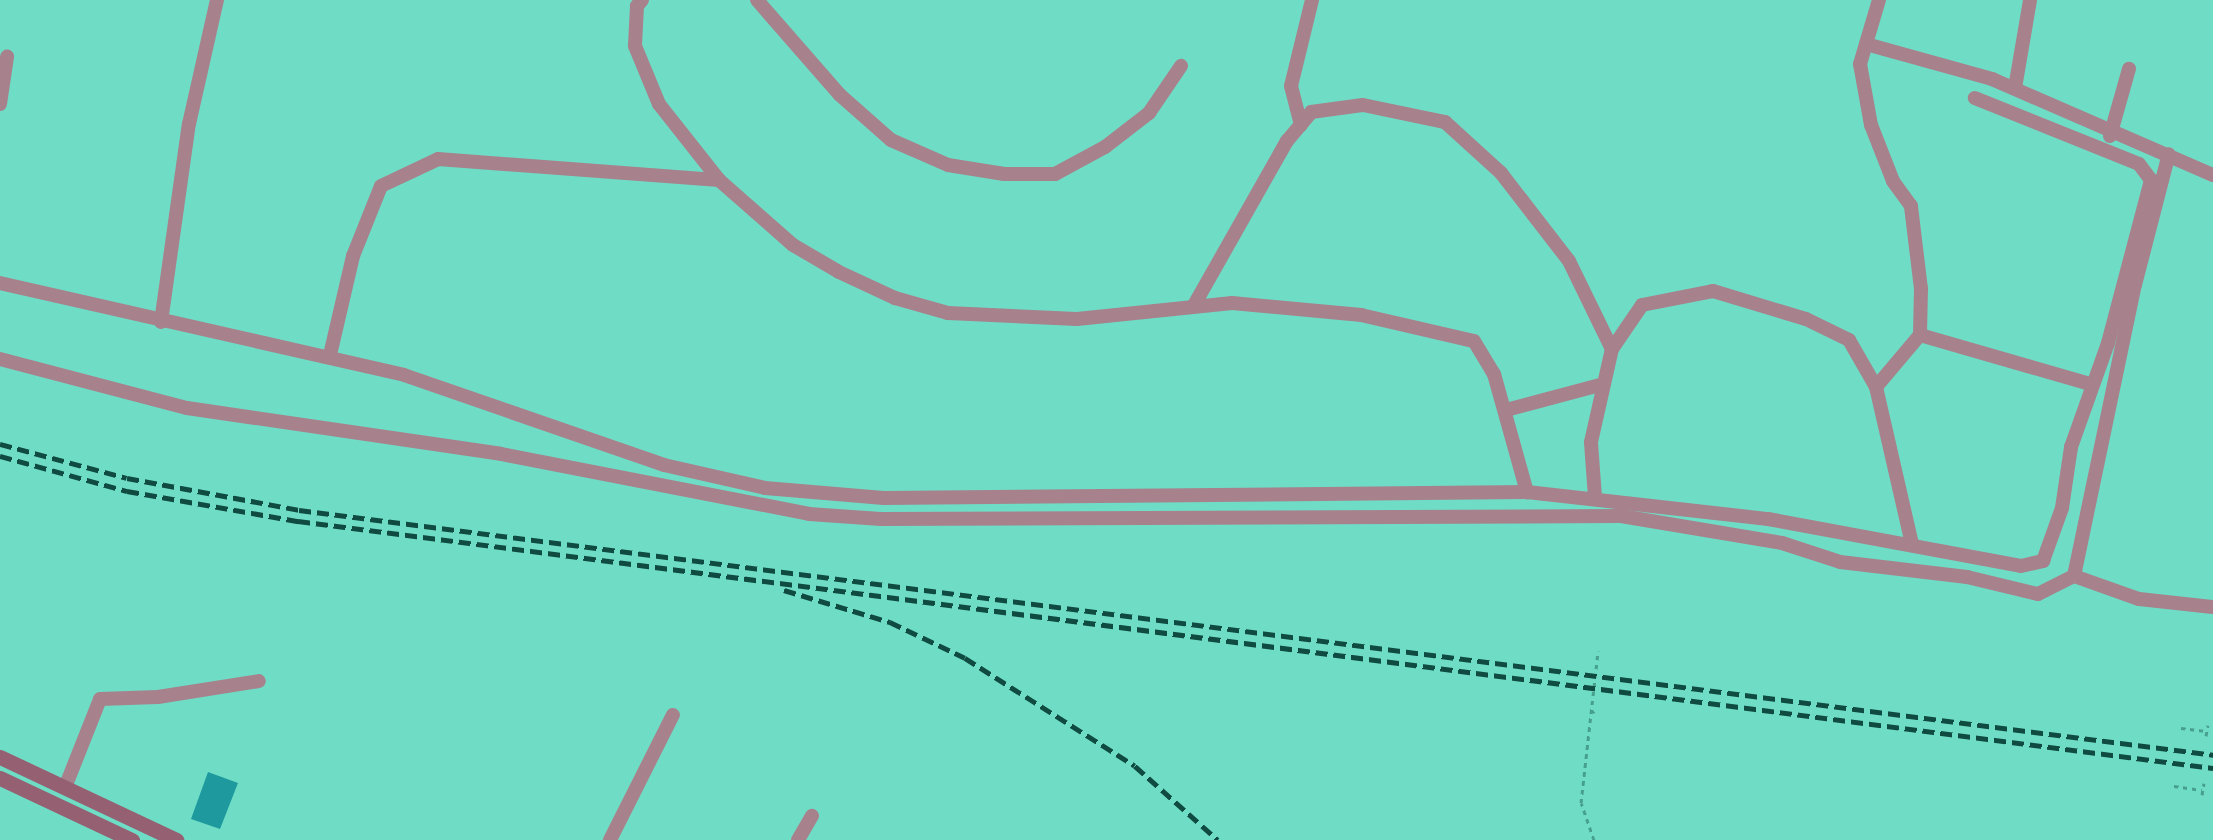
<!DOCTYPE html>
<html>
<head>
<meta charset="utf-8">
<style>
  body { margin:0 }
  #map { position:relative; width:2213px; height:840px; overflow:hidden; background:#6fddc6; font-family:"Golos Text",sans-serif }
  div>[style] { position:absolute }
  .building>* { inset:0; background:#1e9a9e }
  .path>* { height:3px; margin-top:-1.5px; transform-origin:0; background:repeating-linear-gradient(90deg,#47a08e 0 4.5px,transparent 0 9px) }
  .street>* { height:14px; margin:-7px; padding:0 7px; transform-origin:7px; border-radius:7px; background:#a7828d }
  .secondary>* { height:15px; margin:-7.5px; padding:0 7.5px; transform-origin:7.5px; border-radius:7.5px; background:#956072 }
  .rail>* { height:4.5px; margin-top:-2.25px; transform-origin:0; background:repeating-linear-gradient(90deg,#0f4b41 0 12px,transparent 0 18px) }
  span { translate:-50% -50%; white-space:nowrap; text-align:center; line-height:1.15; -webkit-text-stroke:6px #c1f3e6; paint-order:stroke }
</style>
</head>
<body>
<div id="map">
  <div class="building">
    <i style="clip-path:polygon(208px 772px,238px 783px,220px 829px,191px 819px)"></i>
  </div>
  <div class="path">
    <i style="left:1590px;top:712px;width:7px;rotate:-8deg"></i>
    <i style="left:2181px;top:728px;width:25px;rotate:7deg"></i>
    <i style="left:2206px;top:736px;width:11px;rotate:-80deg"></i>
    <i style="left:2174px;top:786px;width:28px;rotate:8deg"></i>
    <i style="left:2202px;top:795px;width:12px;rotate:-81deg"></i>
    <i style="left:1594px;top:840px;width:39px;rotate:-109deg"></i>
    <i style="left:1581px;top:803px;width:153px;rotate:-83.6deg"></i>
  </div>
  <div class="street">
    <i style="left:642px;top:0;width:8px;rotate:130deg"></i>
    <i style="left:637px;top:6px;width:40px;rotate:92.9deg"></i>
    <i style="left:635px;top:46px;width:63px;rotate:67.5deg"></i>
    <i style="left:659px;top:104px;width:97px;rotate:51.7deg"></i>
    <i style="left:719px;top:180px;width:98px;rotate:41.3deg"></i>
    <i style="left:793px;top:245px;width:53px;rotate:30.4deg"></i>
    <i style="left:839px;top:272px;width:62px;rotate:24.9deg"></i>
    <i style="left:895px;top:298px;width:55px;rotate:15.8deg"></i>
    <i style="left:948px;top:313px;width:129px;rotate:2.7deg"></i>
    <i style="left:1077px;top:319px;width:156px;rotate:-5.9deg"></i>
    <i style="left:1232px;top:303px;width:130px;rotate:5.3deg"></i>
    <i style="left:1361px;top:315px;width:116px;rotate:13deg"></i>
    <i style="left:1474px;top:341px;width:39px;rotate:59deg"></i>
    <i style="left:1494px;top:374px;width:123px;rotate:74.4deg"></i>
    <i style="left:757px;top:0;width:126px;rotate:48.9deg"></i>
    <i style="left:840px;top:95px;width:68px;rotate:41.4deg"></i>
    <i style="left:891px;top:140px;width:62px;rotate:23.7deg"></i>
    <i style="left:948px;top:165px;width:57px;rotate:9.1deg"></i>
    <i style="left:1004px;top:174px;width:51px"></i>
    <i style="left:1055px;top:174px;width:57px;rotate:-28.4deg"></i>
    <i style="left:1105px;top:147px;width:56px;rotate:-37.7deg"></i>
    <i style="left:1149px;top:113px;width:57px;rotate:-55.8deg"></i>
    <i style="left:1866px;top:44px;width:131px;rotate:15.5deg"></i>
    <i style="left:1992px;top:79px;width:241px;rotate:23.5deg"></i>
    <i style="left:2015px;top:88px;width:89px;rotate:-80.3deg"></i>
    <i style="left:0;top:104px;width:48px;rotate:-81.5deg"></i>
    <i style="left:1301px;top:125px;width:40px;rotate:-104.4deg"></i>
    <i style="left:1291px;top:86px;width:89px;rotate:-76.3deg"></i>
    <i style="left:2110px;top:136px;width:70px;rotate:-74.2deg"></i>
    <i style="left:0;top:283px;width:414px;rotate:12.8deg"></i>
    <i style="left:404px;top:375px;width:275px;rotate:19.1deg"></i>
    <i style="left:664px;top:465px;width:104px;rotate:12.8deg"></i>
    <i style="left:765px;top:488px;width:119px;rotate:4.8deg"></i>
    <i style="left:884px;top:498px;width:643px;rotate:-0.53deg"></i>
    <i style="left:1527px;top:492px;width:243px;rotate:6.4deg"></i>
    <i style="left:1768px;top:519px;width:257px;rotate:10.5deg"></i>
    <i style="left:2021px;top:566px;width:23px;rotate:-13deg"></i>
    <i style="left:2043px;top:561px;width:56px;rotate:-70.3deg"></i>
    <i style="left:2062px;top:508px;width:62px;rotate:-81.6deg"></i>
    <i style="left:2071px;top:447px;width:110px;rotate:-70.4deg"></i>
    <i style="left:2108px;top:343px;width:169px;rotate:-75.2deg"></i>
    <i style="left:2151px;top:180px;width:20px;rotate:-127deg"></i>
    <i style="left:2139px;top:164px;width:177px;rotate:-158.1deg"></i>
    <i style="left:1193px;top:307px;width:191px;rotate:-60.5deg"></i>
    <i style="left:1287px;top:141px;width:38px;rotate:-50deg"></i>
    <i style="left:1311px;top:112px;width:52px;rotate:-7.7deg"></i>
    <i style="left:1363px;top:105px;width:84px;rotate:11.7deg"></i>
    <i style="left:1445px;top:122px;width:76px;rotate:42.3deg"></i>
    <i style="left:1501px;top:173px;width:111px;rotate:52.3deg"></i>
    <i style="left:1569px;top:261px;width:98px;rotate:64deg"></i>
    <i style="left:161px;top:322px;width:200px;rotate:-82deg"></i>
    <i style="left:189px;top:124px;width:127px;rotate:-77.3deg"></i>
    <i style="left:1920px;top:335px;width:177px;rotate:16.1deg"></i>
    <i style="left:330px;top:355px;width:102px;rotate:-76.9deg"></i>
    <i style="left:353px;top:256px;width:75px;rotate:-68.2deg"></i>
    <i style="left:381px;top:186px;width:63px;rotate:-25.3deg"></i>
    <i style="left:438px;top:159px;width:282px;rotate:4.3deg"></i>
    <i style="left:0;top:359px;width:193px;rotate:14.7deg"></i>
    <i style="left:187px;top:408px;width:317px;rotate:8.3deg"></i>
    <i style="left:501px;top:454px;width:314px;rotate:11deg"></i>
    <i style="left:809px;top:514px;width:72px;rotate:4deg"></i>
    <i style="left:881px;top:519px;width:740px;rotate:-0.23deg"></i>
    <i style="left:1621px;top:516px;width:163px;rotate:9.5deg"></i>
    <i style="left:1782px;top:543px;width:61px;rotate:18.1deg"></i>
    <i style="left:1840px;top:562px;width:128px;rotate:6.7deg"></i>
    <i style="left:1967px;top:577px;width:73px;rotate:13.5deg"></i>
    <i style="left:2038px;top:594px;width:40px;rotate:-26.6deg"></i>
    <i style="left:2074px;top:576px;width:69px;rotate:19.5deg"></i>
    <i style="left:2139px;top:599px;width:74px;rotate:6.2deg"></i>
    <i style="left:1876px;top:387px;width:68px;rotate:-49.8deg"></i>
    <i style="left:1920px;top:335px;width:46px;rotate:-88.8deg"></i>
    <i style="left:1921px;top:289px;width:84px;rotate:-96.9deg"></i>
    <i style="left:1911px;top:206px;width:31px;rotate:-126deg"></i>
    <i style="left:1893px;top:181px;width:60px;rotate:-111.4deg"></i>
    <i style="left:1871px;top:125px;width:62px;rotate:-100.2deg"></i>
    <i style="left:1860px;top:64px;width:67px;rotate:-73.5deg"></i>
    <i style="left:1506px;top:410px;width:101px;rotate:-14.9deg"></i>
    <i style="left:1595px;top:497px;width:55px;rotate:-94.2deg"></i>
    <i style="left:1591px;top:442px;width:95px;rotate:-77.3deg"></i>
    <i style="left:1612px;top:349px;width:53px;rotate:-55.7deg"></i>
    <i style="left:1642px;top:305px;width:72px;rotate:-11.2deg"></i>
    <i style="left:1713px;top:291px;width:97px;rotate:16.8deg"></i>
    <i style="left:1806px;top:319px;width:48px;rotate:26deg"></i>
    <i style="left:1849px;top:340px;width:54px;rotate:60.1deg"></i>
    <i style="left:1876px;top:387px;width:161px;rotate:77.1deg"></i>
    <i style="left:2074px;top:576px;width:297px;rotate:-78.2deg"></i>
    <i style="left:2135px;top:285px;width:135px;rotate:-75.5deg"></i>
    <i style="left:66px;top:785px;width:92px;rotate:-68.4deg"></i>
    <i style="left:100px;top:699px;width:58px;rotate:-2deg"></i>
    <i style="left:158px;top:697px;width:102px;rotate:-9deg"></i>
    <i style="left:610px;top:840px;width:140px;rotate:-63.3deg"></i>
    <i style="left:798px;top:840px;width:28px;rotate:-60deg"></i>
  </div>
  <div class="secondary">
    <i style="left:0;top:757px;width:195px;rotate:25.2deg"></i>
    <i style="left:0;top:778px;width:146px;rotate:25.2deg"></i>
  </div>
  <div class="rail">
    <i style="left:0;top:444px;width:131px;rotate:15deg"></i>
    <i style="left:127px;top:478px;width:175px;rotate:10.5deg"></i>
    <i style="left:299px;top:510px;width:1930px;rotate:7.29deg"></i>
    <i style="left:0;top:456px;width:132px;rotate:15.4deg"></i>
    <i style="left:127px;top:491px;width:174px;rotate:10deg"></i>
    <i style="left:298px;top:521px;width:1931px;rotate:7.35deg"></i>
    <i style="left:784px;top:590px;width:111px;rotate:16.8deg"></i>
    <i style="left:890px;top:622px;width:83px;rotate:25.6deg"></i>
    <i style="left:965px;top:658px;width:201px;rotate:32.4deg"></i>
    <i style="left:1135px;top:766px;width:111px;rotate:41.7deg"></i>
  </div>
</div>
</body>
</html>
